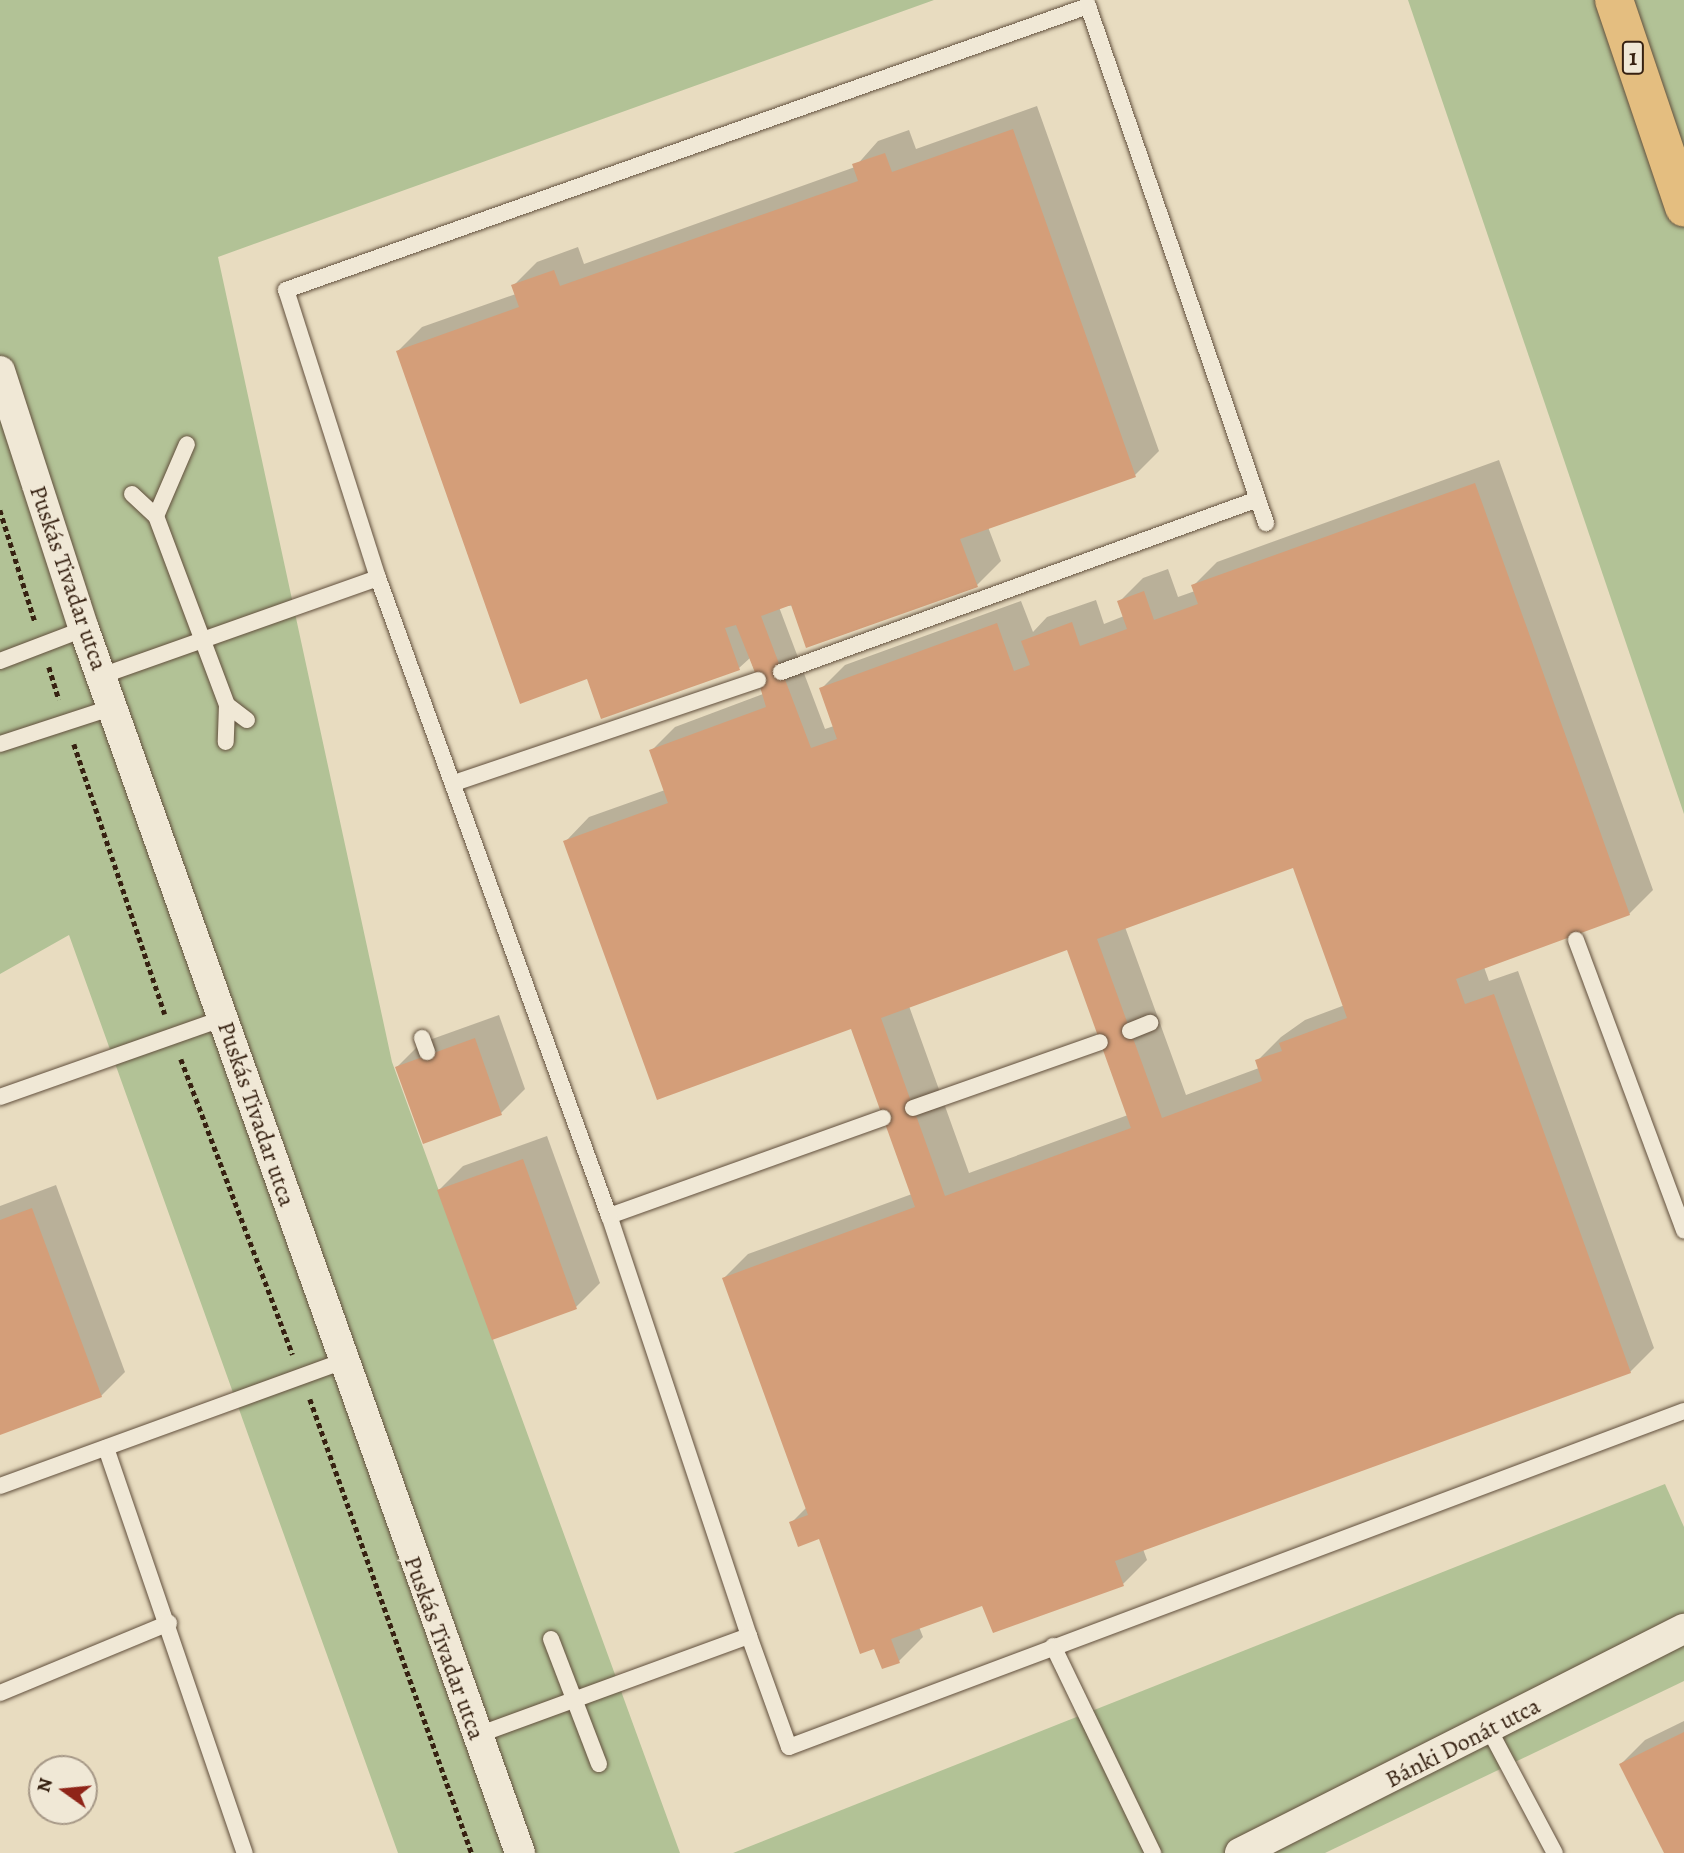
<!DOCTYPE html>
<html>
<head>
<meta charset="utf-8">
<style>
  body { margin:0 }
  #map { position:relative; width:1684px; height:1853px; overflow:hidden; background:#e8dcc0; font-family:Alegreya,serif }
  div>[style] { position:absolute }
  .green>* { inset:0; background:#b2c296 }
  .shadow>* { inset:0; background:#0003 }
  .building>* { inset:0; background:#d49e79 }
  .path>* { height:4.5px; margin-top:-2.25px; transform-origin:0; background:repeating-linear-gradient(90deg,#362111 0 5px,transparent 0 8.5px) }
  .roads { filter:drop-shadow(0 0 2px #62503d) drop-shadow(0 0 2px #62503d) }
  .service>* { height:16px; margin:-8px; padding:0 8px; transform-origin:8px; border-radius:8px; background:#f0e8d6 }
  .minor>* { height:30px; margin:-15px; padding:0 15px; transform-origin:15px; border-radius:15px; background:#f0e8d6 }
  .primary>* { height:38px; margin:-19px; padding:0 19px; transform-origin:19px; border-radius:19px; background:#e4be80 }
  span { translate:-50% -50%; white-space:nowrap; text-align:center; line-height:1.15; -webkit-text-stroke:5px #f0e8d6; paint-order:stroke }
  .shield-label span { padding:2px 5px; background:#f0e8d6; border:2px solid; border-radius:5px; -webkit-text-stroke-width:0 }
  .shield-label { font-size:23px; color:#362111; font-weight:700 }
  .street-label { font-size:24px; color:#362111 }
  .north { position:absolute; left:28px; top:1755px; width:70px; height:70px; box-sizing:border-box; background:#f0e8d6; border:2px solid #a69887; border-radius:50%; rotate:285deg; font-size:19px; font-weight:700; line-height:28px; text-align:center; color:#362111 }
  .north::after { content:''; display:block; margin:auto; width:24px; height:32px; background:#8f2418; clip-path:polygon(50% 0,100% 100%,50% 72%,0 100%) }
</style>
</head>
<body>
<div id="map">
  <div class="green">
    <i style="clip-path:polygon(0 0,934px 0,218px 257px,392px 1062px,680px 1853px,398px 1853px,69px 935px,0 974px)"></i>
    <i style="clip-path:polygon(1408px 0,1684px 0,1684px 814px)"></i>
    <i style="clip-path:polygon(1665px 1484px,1684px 1527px,1684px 1681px,1325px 1853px,733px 1853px)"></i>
  </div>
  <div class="shadow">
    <i style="clip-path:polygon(evenodd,1037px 106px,1159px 451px,1135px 475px,988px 527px,1001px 561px,977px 585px,779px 607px,825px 729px,834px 726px,821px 689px,845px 665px,1021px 601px,1033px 632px,1047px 617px,1096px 600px,1104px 624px,1124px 616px,1119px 602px,1143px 578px,1168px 569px,1178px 597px,1195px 591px,1193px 586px,1217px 562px,1499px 460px,1653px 890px,1629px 914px,1484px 967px,1489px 981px,1518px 971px,1654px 1348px,1630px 1372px,1143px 1549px,1147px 1560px,1123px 1584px,983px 1604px,919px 1627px,923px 1637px,899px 1661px,875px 1647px,820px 1537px,791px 1523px,807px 1507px,724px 1278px,748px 1254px,912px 1194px,852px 1027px,566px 841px,589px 817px,665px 790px,651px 751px,675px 727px,763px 694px,750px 658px,739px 668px,588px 677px,398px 351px,422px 327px,516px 294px,513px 286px,537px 262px,578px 247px,584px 264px,855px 167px,878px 141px,909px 130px,916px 149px,1037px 106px,1294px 866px,1345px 1005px,1305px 1020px,1281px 1037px,1257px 1061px,1259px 1068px,1186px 1095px,1125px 927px,1294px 866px,1037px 106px,1068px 948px,1128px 1115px,969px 1173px,909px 1006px,1068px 948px)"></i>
    <i style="clip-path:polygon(499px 1015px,525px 1089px,501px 1113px,424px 1142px,397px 1067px,421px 1043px)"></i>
    <i style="clip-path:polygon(547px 1136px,600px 1283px,576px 1307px,439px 1190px,463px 1166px)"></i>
    <i style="clip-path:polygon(56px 1185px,125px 1372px,101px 1396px,0 1433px,0 1206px)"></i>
    <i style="clip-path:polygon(1684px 1721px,1684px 1853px,1666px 1853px,1621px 1764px,1645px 1740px)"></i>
  </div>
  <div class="building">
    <i style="clip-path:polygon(evenodd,1013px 129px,1136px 477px,960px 539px,978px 587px,806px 648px,791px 605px,761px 616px,811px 748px,837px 739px,819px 688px,997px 623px,1014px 671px,1030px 665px,1021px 641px,1072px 622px,1080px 646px,1127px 629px,1117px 601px,1144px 591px,1154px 620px,1198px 604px,1191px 585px,1475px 483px,1630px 915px,1456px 979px,1465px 1004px,1494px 994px,1631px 1373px,1115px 1561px,1124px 1586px,993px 1633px,982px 1606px,891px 1639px,900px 1663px,882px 1669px,874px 1649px,860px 1654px,819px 1539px,798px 1547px,789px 1522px,808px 1515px,722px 1278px,915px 1207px,851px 1029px,657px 1100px,563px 841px,668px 803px,649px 750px,766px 707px,758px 680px,736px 625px,725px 628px,740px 670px,601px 719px,587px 679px,520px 704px,396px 351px,519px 307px,511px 285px,554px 270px,560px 286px,858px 181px,852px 164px,885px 153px,892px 172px,1013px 129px,1293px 868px,1347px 1018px,1279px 1043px,1282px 1051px,1255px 1060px,1262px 1081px,1162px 1118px,1097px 939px,1293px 868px,1013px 129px,1067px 950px,1131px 1128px,945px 1196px,881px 1018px,1067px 950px)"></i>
    <i style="clip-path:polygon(475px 1038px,502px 1115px,423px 1144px,395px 1067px)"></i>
    <i style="clip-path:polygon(523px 1159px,577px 1309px,492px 1340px,437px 1190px)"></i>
    <i style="clip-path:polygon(32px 1208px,102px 1397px,0 1435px,0 1220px)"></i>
    <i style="clip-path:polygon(1684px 1732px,1684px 1853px,1664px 1853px,1619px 1764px)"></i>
  </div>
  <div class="path">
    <i style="left:0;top:510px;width:117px;rotate:72.6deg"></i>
    <i style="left:49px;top:667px;width:34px;rotate:73deg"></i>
    <i style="left:74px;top:744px;width:285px;rotate:71.4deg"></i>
    <i style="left:181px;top:1059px;width:316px;rotate:69.3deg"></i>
    <i style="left:310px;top:1399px;width:482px;rotate:70.4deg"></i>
  </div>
  <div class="roads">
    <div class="service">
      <i style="left:132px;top:494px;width:33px;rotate:43deg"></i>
      <i style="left:156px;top:516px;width:202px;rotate:69.4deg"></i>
      <i style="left:227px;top:705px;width:37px;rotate:92deg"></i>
      <i style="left:156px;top:516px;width:78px;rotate:-66.7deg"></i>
      <i style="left:0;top:661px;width:90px;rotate:-20.9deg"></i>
      <i style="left:781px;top:672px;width:507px;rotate:-19.93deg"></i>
      <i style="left:101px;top:676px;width:294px;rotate:-19.5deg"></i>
      <i style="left:227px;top:705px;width:25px;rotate:37deg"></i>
      <i style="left:0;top:744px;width:119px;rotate:-18.1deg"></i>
      <i style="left:454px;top:783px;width:321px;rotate:-18.7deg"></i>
      <i style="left:1576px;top:940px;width:310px;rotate:69.6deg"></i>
      <i style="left:1130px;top:1031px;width:22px;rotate:-22deg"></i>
      <i style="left:422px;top:1038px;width:15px;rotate:70deg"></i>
      <i style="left:0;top:1097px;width:235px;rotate:-19.4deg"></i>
      <i style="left:913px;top:1108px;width:198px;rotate:-19.4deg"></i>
      <i style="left:609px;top:1216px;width:291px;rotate:-19.7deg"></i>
      <i style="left:106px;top:1448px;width:428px;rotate:71.1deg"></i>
      <i style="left:0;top:1486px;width:365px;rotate:-20deg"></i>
      <i style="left:749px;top:1636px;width:443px;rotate:-108.4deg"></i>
      <i style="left:609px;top:1216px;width:679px;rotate:-109.9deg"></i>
      <i style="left:378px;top:578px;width:302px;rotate:-107.7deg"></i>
      <i style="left:286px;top:290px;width:851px;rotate:-19.5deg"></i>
      <i style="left:1088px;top:6px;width:547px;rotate:71deg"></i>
      <i style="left:551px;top:1639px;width:134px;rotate:69deg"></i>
      <i style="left:1053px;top:1646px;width:230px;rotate:64.2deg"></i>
      <i style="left:0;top:1693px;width:183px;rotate:-22.5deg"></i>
      <i style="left:1490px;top:1731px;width:138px;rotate:62deg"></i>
      <i style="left:475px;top:1736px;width:292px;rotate:-20.1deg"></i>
      <i style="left:749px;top:1636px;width:118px;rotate:70.2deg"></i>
      <i style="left:789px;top:1747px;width:956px;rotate:-20.58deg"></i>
    </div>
    <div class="minor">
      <i style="left:0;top:371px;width:271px;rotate:72deg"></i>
      <i style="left:84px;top:629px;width:1299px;rotate:70.39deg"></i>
      <i style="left:1240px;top:1853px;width:497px;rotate:-26.8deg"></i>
    </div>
    <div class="primary">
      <i style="left:1614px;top:0;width:219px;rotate:71.3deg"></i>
    </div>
  </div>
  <div class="shield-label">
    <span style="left:1633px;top:58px">1</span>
  </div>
  <div class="street-label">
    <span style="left:68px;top:578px;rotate:71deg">Puskás Tivadar utca</span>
    <span style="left:256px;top:1114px;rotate:71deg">Puskás Tivadar utca</span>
    <span style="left:444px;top:1648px;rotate:70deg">Puskás Tivadar utca</span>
    <span style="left:1463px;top:1743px;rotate:-27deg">Bánki Donát utca</span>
  </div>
  <div class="north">N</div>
</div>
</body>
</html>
